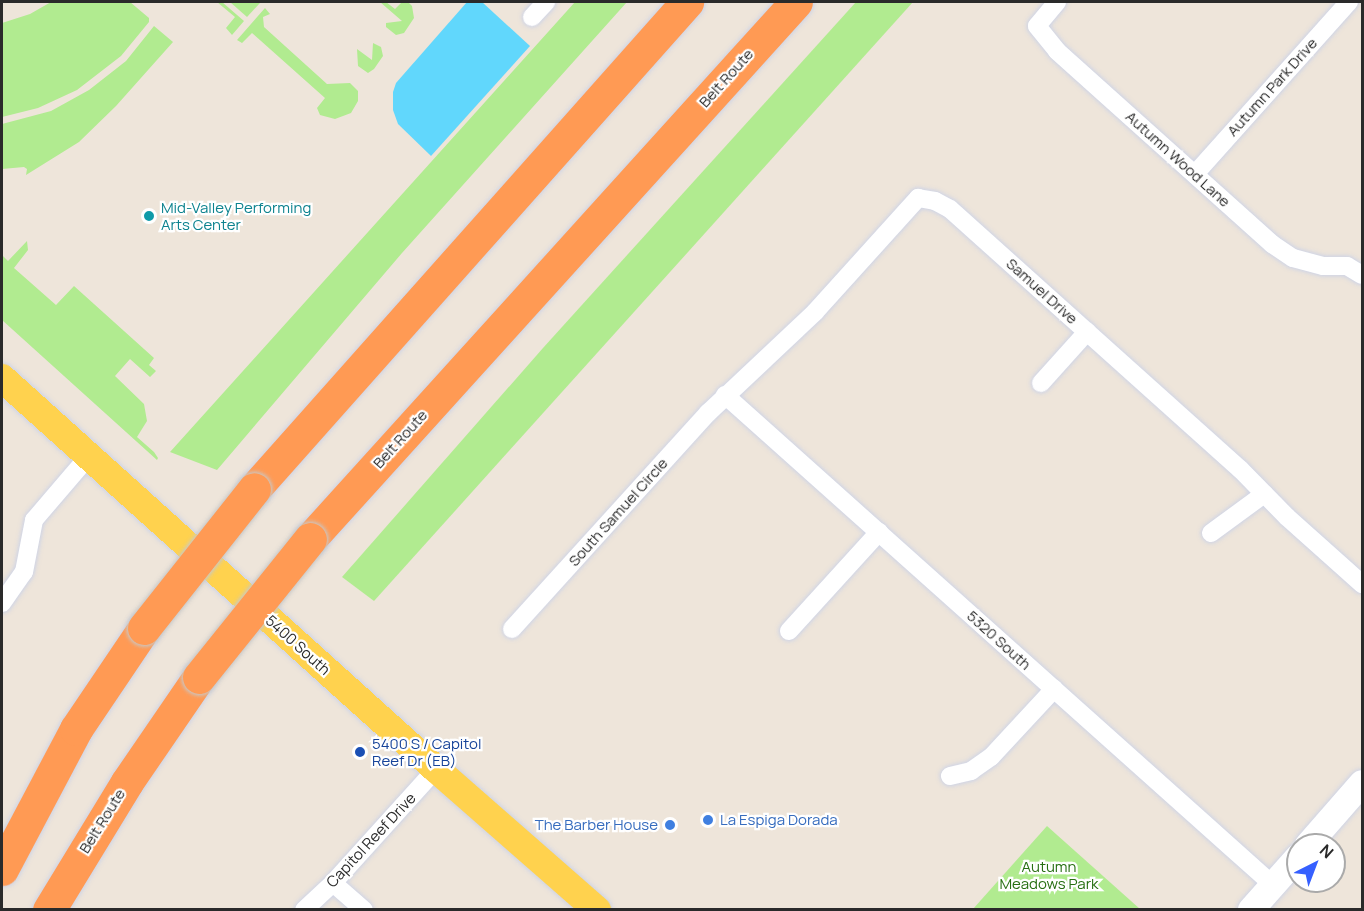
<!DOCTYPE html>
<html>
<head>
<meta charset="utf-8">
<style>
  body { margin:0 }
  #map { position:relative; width:1364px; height:911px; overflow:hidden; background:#eee5da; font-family:Manrope,sans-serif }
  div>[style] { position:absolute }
  .green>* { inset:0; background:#b1eb90 }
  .water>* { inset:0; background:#61d7fc }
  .roads { filter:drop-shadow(0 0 2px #cfd4e5) drop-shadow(0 0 2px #cfd4e5) }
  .street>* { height:18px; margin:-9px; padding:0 9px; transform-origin:9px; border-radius:9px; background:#fff }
  .secondary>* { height:26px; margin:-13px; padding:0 13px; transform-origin:13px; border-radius:13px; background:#fff }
  .primary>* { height:28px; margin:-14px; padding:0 14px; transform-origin:14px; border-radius:14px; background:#ffd24e }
  .highway>* { height:33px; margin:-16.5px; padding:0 16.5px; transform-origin:16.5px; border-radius:16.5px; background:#ff9a54 }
  .bridges { filter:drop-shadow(0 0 2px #c8c8c8) drop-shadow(0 0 2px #c8c8c8) }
  .highway-bridge>* { height:33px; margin:-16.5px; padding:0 16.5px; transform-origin:16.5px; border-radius:16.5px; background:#ff9a54 }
  .dots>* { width:16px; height:16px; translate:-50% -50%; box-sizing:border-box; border:3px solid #fff; border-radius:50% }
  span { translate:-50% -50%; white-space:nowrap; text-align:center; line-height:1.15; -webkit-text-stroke:4.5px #fff; paint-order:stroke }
  .street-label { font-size:15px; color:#2a2a2a }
  .culture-label { font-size:15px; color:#0d838f }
  .left { translate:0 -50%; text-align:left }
  .transit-label { font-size:15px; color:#164399 }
  .shop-label { font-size:15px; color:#366cbe }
  .right { translate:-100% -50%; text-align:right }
  .park-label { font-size:15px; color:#276f12 }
  .frame { position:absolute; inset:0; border:3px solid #2a2a2a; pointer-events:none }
  .north { position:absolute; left:1286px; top:833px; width:60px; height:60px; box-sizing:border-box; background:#fff; border:2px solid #aaa; border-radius:50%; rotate:42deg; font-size:16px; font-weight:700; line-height:24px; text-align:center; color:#2a2a2a }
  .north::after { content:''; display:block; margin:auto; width:21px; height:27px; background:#3660ff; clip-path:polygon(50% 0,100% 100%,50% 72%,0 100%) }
</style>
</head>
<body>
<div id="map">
  <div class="green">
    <i style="clip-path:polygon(51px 2px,130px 2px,149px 18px,149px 22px,121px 56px,77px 90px,38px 108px,2px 117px,2px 23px,30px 14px)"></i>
    <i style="clip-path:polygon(217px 2px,222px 2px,244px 21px,232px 35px,226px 28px,235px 17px)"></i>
    <i style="clip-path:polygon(230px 2px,256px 2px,260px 3px,247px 17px)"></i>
    <i style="clip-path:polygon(380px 2px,386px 2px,395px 9px,402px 2px,408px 2px,412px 6px,414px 18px,404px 33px,396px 35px,386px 27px,386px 23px,402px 21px)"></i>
    <i style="clip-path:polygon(575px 2px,627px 2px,402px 253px,217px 470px,170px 452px)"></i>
    <i style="clip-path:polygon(856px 2px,913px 2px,374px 601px,342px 577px,543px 348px)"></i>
    <i style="clip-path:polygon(265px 8px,270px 14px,263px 17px,264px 27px,327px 84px,350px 83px,358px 91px,358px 101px,351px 113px,335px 119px,320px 115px,317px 108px,325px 98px,252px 33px,242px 43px,237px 40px)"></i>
    <i style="clip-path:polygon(154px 26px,173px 42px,116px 106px,79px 142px,26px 175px,27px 169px,24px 167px,2px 169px,2px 124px,51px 111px,89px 90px,126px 61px)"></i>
    <i style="clip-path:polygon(373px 43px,381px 47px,383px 56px,374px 69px,368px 73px,358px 66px,357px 49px,372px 60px)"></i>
    <i style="clip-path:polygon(27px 241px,28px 250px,14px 268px,56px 305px,74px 286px,154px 358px,149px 365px,156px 371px,150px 377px,130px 359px,115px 376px,144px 404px,147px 421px,137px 437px,154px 452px,158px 458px,157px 460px,2px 320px,2px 255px,8px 261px)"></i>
    <i style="clip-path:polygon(1047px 826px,1140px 909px,973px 909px)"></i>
  </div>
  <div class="water">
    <i style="clip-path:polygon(467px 2px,482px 2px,530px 46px,431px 156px,398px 124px,393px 110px,393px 92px,396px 83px)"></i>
  </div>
  <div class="roads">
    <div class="street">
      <i style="left:1057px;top:2px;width:31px;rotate:130deg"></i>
      <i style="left:1037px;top:26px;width:32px;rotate:51deg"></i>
      <i style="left:1057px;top:51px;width:289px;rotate:41.9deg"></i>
      <i style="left:1272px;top:244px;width:25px;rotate:34deg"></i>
      <i style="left:1293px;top:258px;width:31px;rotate:15deg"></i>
      <i style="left:1323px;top:266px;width:24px"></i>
      <i style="left:1347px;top:266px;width:17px;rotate:31deg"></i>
      <i style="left:532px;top:17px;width:21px;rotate:-47deg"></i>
      <i style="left:1195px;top:174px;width:231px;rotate:-48.2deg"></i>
      <i style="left:1041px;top:383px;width:69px;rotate:-48deg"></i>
      <i style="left:725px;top:395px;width:735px;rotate:41.8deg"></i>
      <i style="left:1211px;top:533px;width:66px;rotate:-36.3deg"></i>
      <i style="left:2px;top:603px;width:38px;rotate:-55deg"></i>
      <i style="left:24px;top:572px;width:53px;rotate:-79.1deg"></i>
      <i style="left:34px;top:520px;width:83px;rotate:-49.4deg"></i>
      <i style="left:512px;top:629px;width:292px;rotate:-47.8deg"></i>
      <i style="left:708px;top:413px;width:147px;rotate:-43.3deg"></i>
      <i style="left:815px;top:312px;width:154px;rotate:-47.9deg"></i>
      <i style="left:918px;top:198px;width:17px;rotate:10deg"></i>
      <i style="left:935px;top:201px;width:17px;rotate:28deg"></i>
      <i style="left:950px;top:209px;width:389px;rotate:41.9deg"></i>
      <i style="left:1240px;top:469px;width:67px;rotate:45.6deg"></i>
      <i style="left:1287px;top:517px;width:101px;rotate:41.8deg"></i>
      <i style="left:789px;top:631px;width:134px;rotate:-47.7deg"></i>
      <i style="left:950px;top:776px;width:22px;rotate:-13deg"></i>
      <i style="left:971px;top:771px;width:24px;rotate:-35deg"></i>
      <i style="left:991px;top:757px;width:93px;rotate:-47.2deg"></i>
      <i style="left:333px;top:883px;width:41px;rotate:41.1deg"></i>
      <i style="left:304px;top:910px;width:40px;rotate:-43deg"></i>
      <i style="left:333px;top:883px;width:154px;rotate:-47.9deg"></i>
    </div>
    <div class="secondary">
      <i style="left:1308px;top:845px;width:82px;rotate:-48.9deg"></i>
      <i style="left:1251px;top:910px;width:71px;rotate:-48.4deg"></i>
    </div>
    <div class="primary">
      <i style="left:2px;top:378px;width:584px;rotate:42.02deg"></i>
      <i style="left:436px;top:769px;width:214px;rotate:41.2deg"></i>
    </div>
    <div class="highway">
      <i style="left:254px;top:489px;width:652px;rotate:-48.36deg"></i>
      <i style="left:310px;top:539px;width:724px;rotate:-47.85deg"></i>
      <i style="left:2px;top:869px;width:158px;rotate:-62.1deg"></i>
      <i style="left:76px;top:729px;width:122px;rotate:-56deg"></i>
      <i style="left:49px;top:910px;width:150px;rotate:-58.6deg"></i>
      <i style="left:127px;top:782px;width:127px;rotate:-55.6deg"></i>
    </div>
  </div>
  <div class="bridges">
    <div class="highway-bridge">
      <i style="left:144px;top:628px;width:177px;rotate:-51.6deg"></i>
      <i style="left:199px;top:677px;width:177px;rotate:-51.2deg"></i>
    </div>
  </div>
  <div class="dots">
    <i style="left:149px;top:216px;background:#0f9aa8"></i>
    <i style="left:360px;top:752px;background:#1a4fb4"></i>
    <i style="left:708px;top:820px;background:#3f7fe0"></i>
    <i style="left:670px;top:825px;background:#3f7fe0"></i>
  </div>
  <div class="street-label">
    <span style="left:726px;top:78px;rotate:-48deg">Belt Route</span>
    <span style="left:1272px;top:87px;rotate:-48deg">Autumn Park Drive</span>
    <span style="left:1178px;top:159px;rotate:42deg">Autumn Wood Lane</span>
    <span style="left:1042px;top:291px;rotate:42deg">Samuel Drive</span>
    <span style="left:400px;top:439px;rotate:-48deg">Belt Route</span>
    <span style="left:618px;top:512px;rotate:-48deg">South Samuel Circle</span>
    <span style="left:999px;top:640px;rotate:42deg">5320 South</span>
    <span style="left:298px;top:645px;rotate:42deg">5400 South</span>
    <span style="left:102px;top:821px;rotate:-58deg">Belt Route</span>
    <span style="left:371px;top:840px;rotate:-47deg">Capitol Reef Drive</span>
  </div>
  <div class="culture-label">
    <span class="left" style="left:161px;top:216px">Mid-Valley Performing<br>Arts Center</span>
  </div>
  <div class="transit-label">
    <span class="left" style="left:372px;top:752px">5400 S / Capitol<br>Reef Dr (EB)</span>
  </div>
  <div class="shop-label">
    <span class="left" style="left:720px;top:820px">La Espiga Dorada</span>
    <span class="right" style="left:658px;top:825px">The Barber House</span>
  </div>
  <div class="park-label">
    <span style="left:1049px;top:875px">Autumn<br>Meadows Park</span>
  </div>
  <div class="frame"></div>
  <div class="north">N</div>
</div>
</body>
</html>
